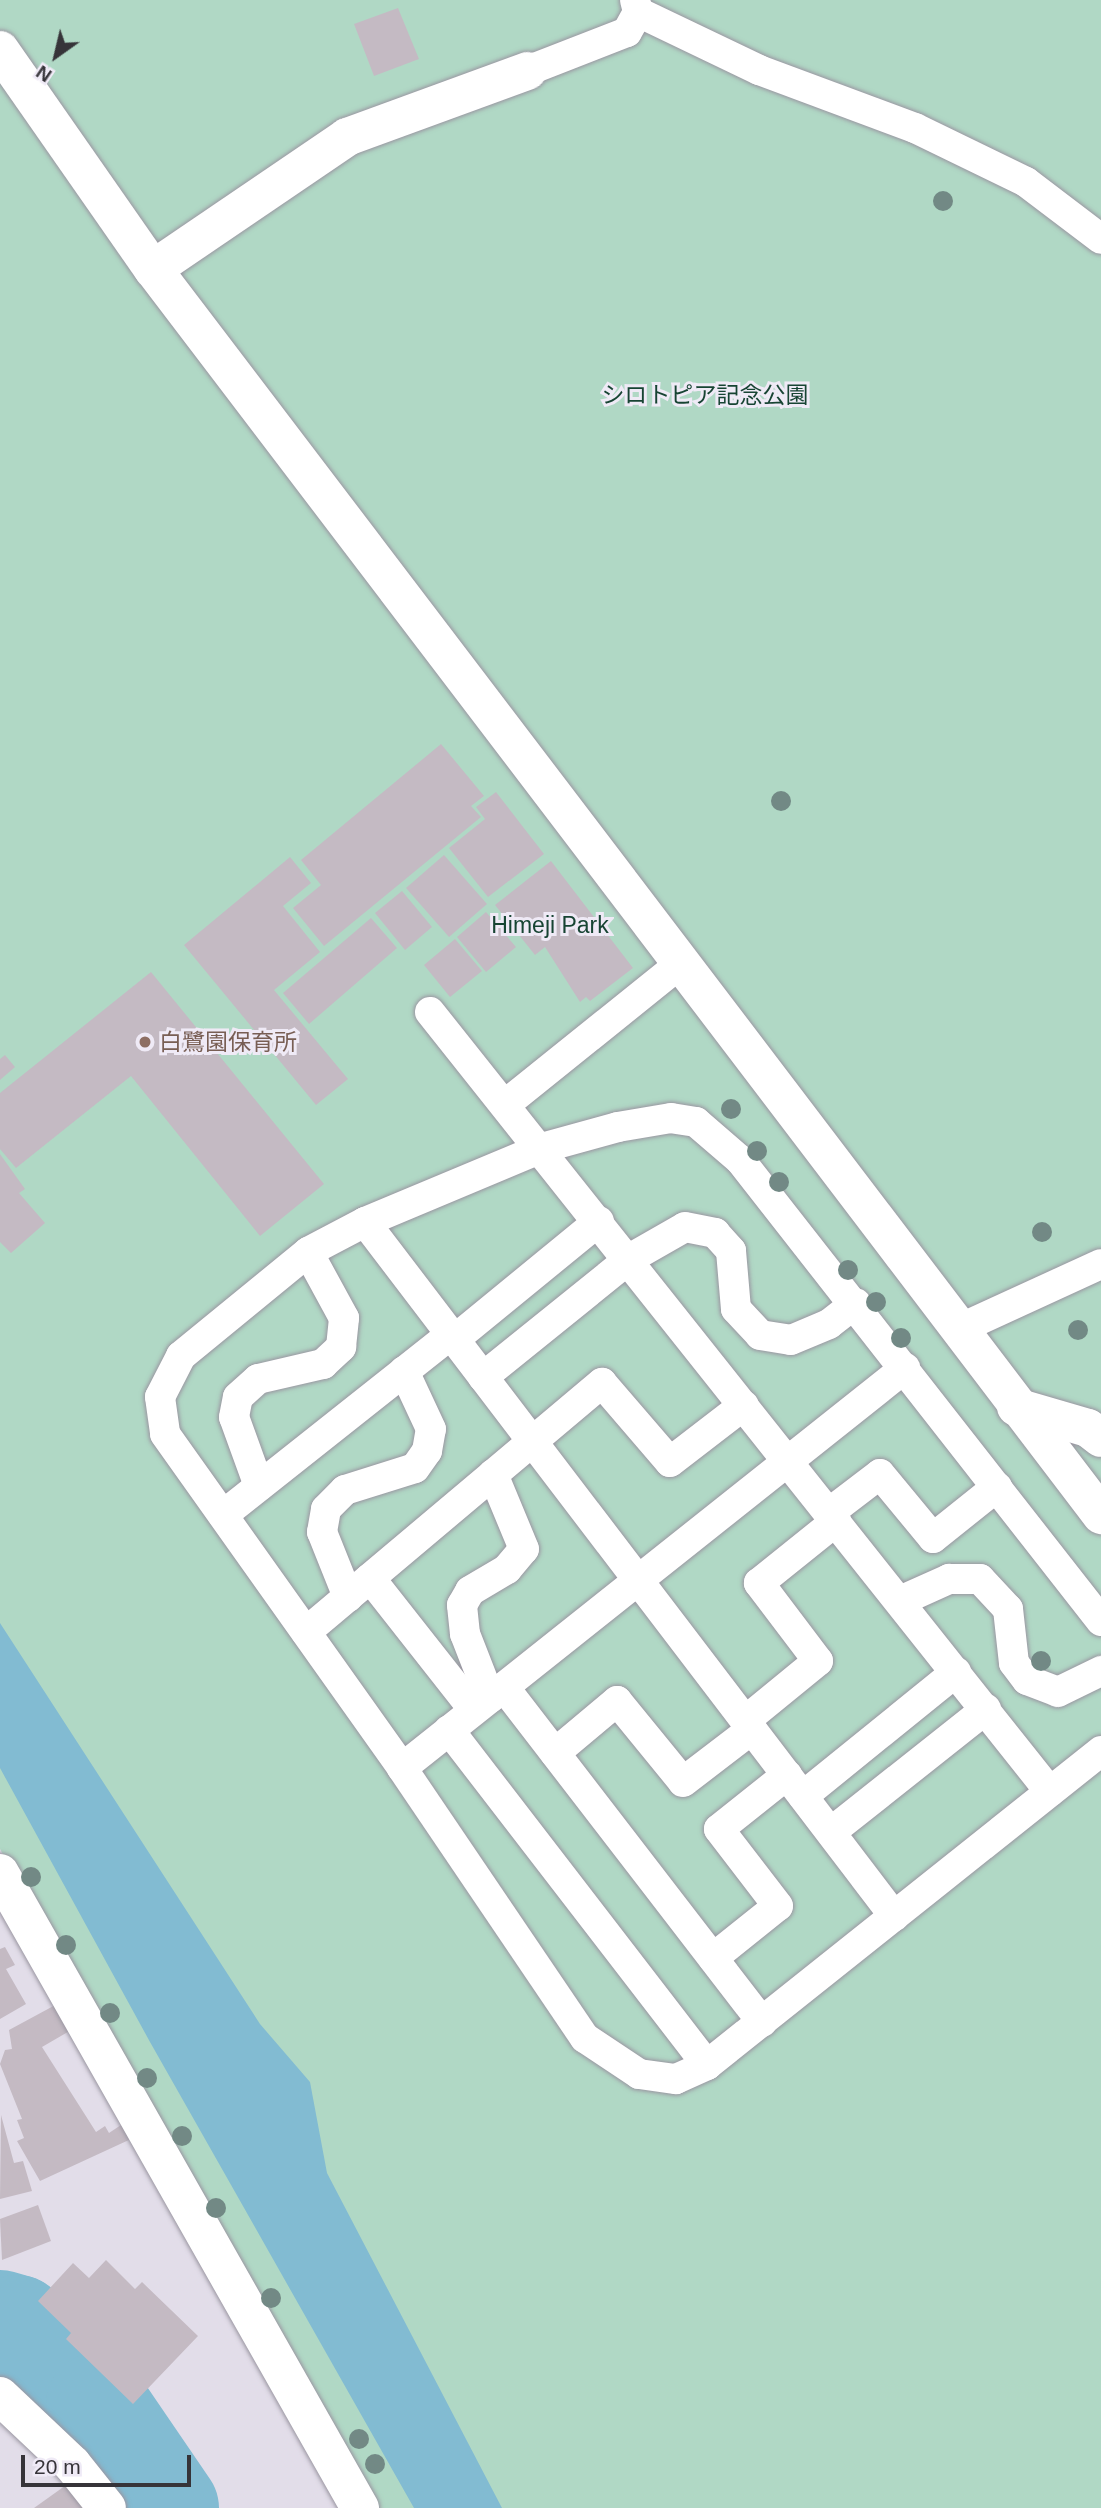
<!DOCTYPE html>
<html>
<head>
<meta charset="utf-8">
<style>
  body { margin:0 }
  #map { position:relative; width:1101px; height:2508px; overflow:hidden; background:#e2dde9; font-family:Helvetica,"Noto Sans JP",sans-serif }
  div>[style] { position:absolute }
  .green>* { inset:0; background:#b0d8c5 }
  .water>* { inset:0; background:#82bbd2 }
  .river>* { height:102px; margin:-51px; padding:0 51px; transform-origin:51px; border-radius:51px; background:#82bbd2 }
  .building>* { inset:0; background:#c4bac3 }
  .roads { filter:drop-shadow(0 0 2px #9a96a1) drop-shadow(0 0 2px #9a96a1) }
  .lane>* { height:30px; margin:-15px; padding:0 15px; transform-origin:15px; border-radius:15px; background:#fff }
  .street>* { height:38px; margin:-19px; padding:0 19px; transform-origin:19px; border-radius:19px; background:#fff }
  .trees>* { width:20px; height:20px; margin:-10px; border-radius:50%; background:#728985 }
  .dots>* { width:19px; height:19px; translate:-50% -50%; box-sizing:border-box; border:4px solid #efeaf6; border-radius:50% }
  span { translate:-50% -50%; white-space:nowrap; text-align:center; line-height:1.15; -webkit-text-stroke:6px #efeaf6; paint-order:stroke }
  .park-label { font-size:23px; color:#174433 }
  .education-label { font-size:23px; color:#785e54 }
  .left { translate:0 -50%; text-align:left }
  .north { position:absolute; left:21px; top:21px; width:70px; height:70px; -webkit-text-stroke:5px #efeaf6; paint-order:stroke; rotate:214deg; font-size:19px; font-weight:700; line-height:28px; text-align:center; color:#363439 }
  .north::after { content:''; display:block; margin:auto; width:24px; height:32px; background:#363439; clip-path:polygon(50% 0,100% 100%,50% 72%,0 100%) }
  .scale { position:absolute; left:21px; top:2455px; width:170px; height:32px; box-sizing:border-box; border:4px solid #363439; border-top:0; padding-left:9px; font-size:21px; line-height:24px; white-space:nowrap; color:#363439; -webkit-text-stroke:5px #efeaf6; paint-order:stroke }
</style>
</head>
<body>
<div id="map">
  <div class="green">
    <i style="clip-path:polygon(0 0,1101px 0,1101px 2508px,373px 2508px,0 1849px)"></i>
  </div>
  <div class="water">
    <i style="clip-path:polygon(0 1623px,260px 2024px,310px 2082px,327px 2173px,502px 2508px,414px 2508px,150px 2042px,0 1768px)"></i>
  </div>
  <div class="river">
    <i style="left:0;top:2321px;width:18px;rotate:16deg"></i>
    <i style="left:17px;top:2326px;width:112px;rotate:44.3deg"></i>
    <i style="left:97px;top:2404px;width:126px;rotate:55.7deg"></i>
  </div>
  <div class="building">
    <i style="clip-path:polygon(398px 8px,419px 59px,374px 76px,354px 24px)"></i>
    <i style="clip-path:polygon(441px 744px,484px 796px,471px 806px,481px 817px,324px 946px,293px 908px,321px 885px,301px 860px)"></i>
    <i style="clip-path:polygon(496px 792px,544px 854px,488px 897px,449px 848px,485px 819px,476px 807px)"></i>
    <i style="clip-path:polygon(444px 855px,487px 904px,449px 937px,406px 888px)"></i>
    <i style="clip-path:polygon(290px 857px,311px 883px,283px 906px,320px 952px,274px 990px,348px 1079px,316px 1105px,184px 945px)"></i>
    <i style="clip-path:polygon(551px 861px,633px 968px,590px 1001px,586px 997px,580px 1002px,545px 947px,535px 955px,495px 905px)"></i>
    <i style="clip-path:polygon(402px 891px,432px 927px,405px 950px,375px 913px)"></i>
    <i style="clip-path:polygon(486px 912px,516px 947px,486px 972px,457px 937px)"></i>
    <i style="clip-path:polygon(371px 918px,397px 948px,309px 1024px,283px 993px)"></i>
    <i style="clip-path:polygon(455px 939px,482px 971px,450px 997px,424px 965px)"></i>
    <i style="clip-path:polygon(151px 972px,324px 1184px,260px 1236px,131px 1076px,16px 1168px,0 1149px,0 1093px)"></i>
    <i style="clip-path:polygon(5px 1055px,15px 1067px,0 1080px,0 1059px)"></i>
    <i style="clip-path:polygon(0 1154px,25px 1189px,19px 1193px,45px 1223px,11px 1253px,0 1242px)"></i>
    <i style="clip-path:polygon(5px 1947px,15px 1965px,6px 1969px,26px 2004px,0 2019px,0 1949px)"></i>
    <i style="clip-path:polygon(59px 2003px,73px 2029px,42px 2047px,96px 2132px,105px 2126px,109px 2133px,121px 2125px,131px 2139px,40px 2181px,17px 2141px,24px 2138px,17px 2120px,22px 2119px,0 2064px,5px 2050px,12px 2049px,9px 2030px)"></i>
    <i style="clip-path:polygon(1px 2115px,14px 2163px,23px 2161px,32px 2191px,0 2199px)"></i>
    <i style="clip-path:polygon(38px 2205px,51px 2241px,2px 2260px,0 2219px)"></i>
    <i style="clip-path:polygon(106px 2260px,135px 2289px,142px 2282px,198px 2336px,133px 2404px,66px 2339px,71px 2333px,38px 2301px,73px 2263px,89px 2278px)"></i>
    <i style="clip-path:polygon(69px 2483px,87px 2508px,34px 2508px)"></i>
  </div>
  <div class="roads">
    <div class="lane">
      <i style="left:638px;top:12px;width:134px;rotate:25.6deg"></i>
      <i style="left:759px;top:70px;width:166px;rotate:20.4deg"></i>
      <i style="left:915px;top:128px;width:123px;rotate:25.9deg"></i>
      <i style="left:1026px;top:182px;width:94px;rotate:37.2deg"></i>
      <i style="left:527px;top:71px;width:107px;rotate:-21.3deg"></i>
      <i style="left:627px;top:32px;width:23px;rotate:-61deg"></i>
      <i style="left:638px;top:12px;width:12px;rotate:-104deg"></i>
      <i style="left:430px;top:1012px;width:996px;rotate:51.52deg"></i>
      <i style="left:507px;top:1103px;width:222px;rotate:-38.8deg"></i>
      <i style="left:365px;top:1222px;width:873px;rotate:52.68deg"></i>
      <i style="left:957px;top:1330px;width:158px;rotate:-24.6deg"></i>
      <i style="left:455px;top:1339px;width:186px;rotate:-39.3deg"></i>
      <i style="left:483px;top:1377px;width:188px;rotate:-38.9deg"></i>
      <i style="left:629px;top:1259px;width:64px;rotate:-29.7deg"></i>
      <i style="left:685px;top:1227px;width:31px;rotate:11deg"></i>
      <i style="left:715px;top:1233px;width:24px;rotate:48deg"></i>
      <i style="left:731px;top:1251px;width:58px;rotate:85.1deg"></i>
      <i style="left:736px;top:1309px;width:35px;rotate:47deg"></i>
      <i style="left:760px;top:1335px;width:31px;rotate:9deg"></i>
      <i style="left:791px;top:1340px;width:41px;rotate:-22.8deg"></i>
      <i style="left:829px;top:1324px;width:34px;rotate:-38deg"></i>
      <i style="left:259px;top:1486px;width:73px;rotate:-109.9deg"></i>
      <i style="left:234px;top:1417px;width:20px;rotate:-79deg"></i>
      <i style="left:238px;top:1397px;width:27px;rotate:-42deg"></i>
      <i style="left:258px;top:1379px;width:67px;rotate:-13deg"></i>
      <i style="left:323px;top:1364px;width:25px;rotate:-43deg"></i>
      <i style="left:341px;top:1347px;width:29px;rotate:-84deg"></i>
      <i style="left:344px;top:1318px;width:75px;rotate:-118.6deg"></i>
      <i style="left:829px;top:1513px;width:64px;rotate:-37.4deg"></i>
      <i style="left:880px;top:1474px;width:83px;rotate:50.4deg"></i>
      <i style="left:933px;top:1538px;width:82px;rotate:-38.6deg"></i>
      <i style="left:223px;top:1515px;width:291px;rotate:-38.4deg"></i>
      <i style="left:370px;top:1578px;width:168px;rotate:51.8deg"></i>
      <i style="left:348px;top:1597px;width:70px;rotate:-111.8deg"></i>
      <i style="left:322px;top:1532px;width:23px;rotate:-80deg"></i>
      <i style="left:326px;top:1509px;width:27px;rotate:-45deg"></i>
      <i style="left:345px;top:1490px;width:73px;rotate:-17.4deg"></i>
      <i style="left:415px;top:1468px;width:21px;rotate:-55deg"></i>
      <i style="left:427px;top:1451px;width:22px;rotate:-80deg"></i>
      <i style="left:431px;top:1429px;width:64px;rotate:-115deg"></i>
      <i style="left:900px;top:1601px;width:54px;rotate:-24.2deg"></i>
      <i style="left:949px;top:1579px;width:31px"></i>
      <i style="left:980px;top:1579px;width:41px;rotate:47deg"></i>
      <i style="left:1008px;top:1609px;width:54px;rotate:83.7deg"></i>
      <i style="left:1014px;top:1663px;width:21px;rotate:53deg"></i>
      <i style="left:1027px;top:1680px;width:33px;rotate:21deg"></i>
      <i style="left:1058px;top:1692px;width:48px;rotate:-26deg"></i>
      <i style="left:1101px;top:1621px;width:586px;rotate:-128.06deg"></i>
      <i style="left:740px;top:1160px;width:58px;rotate:-139.2deg"></i>
      <i style="left:696px;top:1122px;width:25px;rotate:-171deg"></i>
      <i style="left:671px;top:1118px;width:54px;rotate:170.4deg"></i>
      <i style="left:618px;top:1127px;width:79px;rotate:164.6deg"></i>
      <i style="left:542px;top:1148px;width:192px;rotate:157.3deg"></i>
      <i style="left:365px;top:1222px;width:64px;rotate:152.2deg"></i>
      <i style="left:308px;top:1252px;width:164px;rotate:140.7deg"></i>
      <i style="left:181px;top:1356px;width:46px;rotate:117.1deg"></i>
      <i style="left:160px;top:1397px;width:37px;rotate:82deg"></i>
      <i style="left:165px;top:1434px;width:410px;rotate:54.6deg"></i>
      <i style="left:402px;top:1768px;width:326px;rotate:55.9deg"></i>
      <i style="left:585px;top:2038px;width:65px;rotate:33.7deg"></i>
      <i style="left:639px;top:2074px;width:37px;rotate:8deg"></i>
      <i style="left:676px;top:2079px;width:34px;rotate:-24deg"></i>
      <i style="left:707px;top:2065px;width:504px;rotate:-38.55deg"></i>
      <i style="left:306px;top:1632px;width:387px;rotate:-40.1deg"></i>
      <i style="left:602px;top:1383px;width:104px;rotate:49.3deg"></i>
      <i style="left:670px;top:1462px;width:93px;rotate:-37.6deg"></i>
      <i style="left:504px;top:1687px;width:423px;rotate:52.4deg"></i>
      <i style="left:490px;top:1698px;width:69px;rotate:-111.3deg"></i>
      <i style="left:465px;top:1634px;width:29px;rotate:-96deg"></i>
      <i style="left:462px;top:1605px;width:16px;rotate:-60deg"></i>
      <i style="left:470px;top:1591px;width:43px;rotate:-30.7deg"></i>
      <i style="left:507px;top:1569px;width:26px;rotate:-50deg"></i>
      <i style="left:524px;top:1549px;width:81px;rotate:-112.5deg"></i>
      <i style="left:746px;top:1720px;width:93px;rotate:-39.3deg"></i>
      <i style="left:818px;top:1661px;width:98px;rotate:-127.1deg"></i>
      <i style="left:759px;top:1583px;width:99px;rotate:-38.8deg"></i>
      <i style="left:449px;top:1730px;width:423px;rotate:52.4deg"></i>
      <i style="left:555px;top:1753px;width:81px;rotate:-40deg"></i>
      <i style="left:617px;top:1701px;width:104px;rotate:50.8deg"></i>
      <i style="left:683px;top:1782px;width:87px;rotate:-37.5deg"></i>
      <i style="left:402px;top:1768px;width:643px;rotate:-38.49deg"></i>
      <i style="left:803px;top:1796px;width:197px;rotate:-39deg"></i>
      <i style="left:831px;top:1832px;width:198px;rotate:-38.4deg"></i>
      <i style="left:713px;top:1958px;width:83px;rotate:-38.7deg"></i>
      <i style="left:778px;top:1906px;width:97px;rotate:-127.5deg"></i>
      <i style="left:719px;top:1829px;width:87px;rotate:-38.5deg"></i>
    </div>
    <div class="street">
      <i style="left:0;top:50px;width:267px;rotate:55.1deg"></i>
      <i style="left:153px;top:269px;width:1566px;rotate:52.73deg"></i>
      <i style="left:153px;top:269px;width:235px;rotate:-34.2deg"></i>
      <i style="left:347px;top:137px;width:192px;rotate:-20.1deg"></i>
      <i style="left:1016px;top:1407px;width:75px;rotate:16.3deg"></i>
      <i style="left:1088px;top:1428px;width:16px;rotate:38deg"></i>
      <i style="left:0;top:1873px;width:730px;rotate:60.45deg"></i>
      <i style="left:0;top:2396px;width:99px;rotate:43.4deg"></i>
      <i style="left:72px;top:2464px;width:56px;rotate:51.5deg"></i>
    </div>
  </div>
  <div class="trees">
    <i style="left:943px;top:201px"></i>
    <i style="left:781px;top:801px"></i>
    <i style="left:731px;top:1109px"></i>
    <i style="left:757px;top:1151px"></i>
    <i style="left:779px;top:1182px"></i>
    <i style="left:1042px;top:1232px"></i>
    <i style="left:848px;top:1270px"></i>
    <i style="left:876px;top:1302px"></i>
    <i style="left:1078px;top:1330px"></i>
    <i style="left:901px;top:1338px"></i>
    <i style="left:1041px;top:1661px"></i>
    <i style="left:31px;top:1877px"></i>
    <i style="left:66px;top:1945px"></i>
    <i style="left:110px;top:2013px"></i>
    <i style="left:147px;top:2078px"></i>
    <i style="left:182px;top:2136px"></i>
    <i style="left:216px;top:2208px"></i>
    <i style="left:271px;top:2298px"></i>
    <i style="left:359px;top:2439px"></i>
    <i style="left:375px;top:2464px"></i>
  </div>
  <div class="dots">
    <i style="left:145px;top:1042px;background:#8d6e63"></i>
  </div>
  <div class="park-label">
    <span style="left:705px;top:395px">シロトピア記念公園</span>
    <span style="left:550px;top:925px">Himeji Park</span>
  </div>
  <div class="education-label">
    <span class="left" style="left:159px;top:1042px">白鷺園保育所</span>
  </div>
  <div class="north">N</div>
  <div class="scale">20 m</div>
</div>
</body>
</html>
